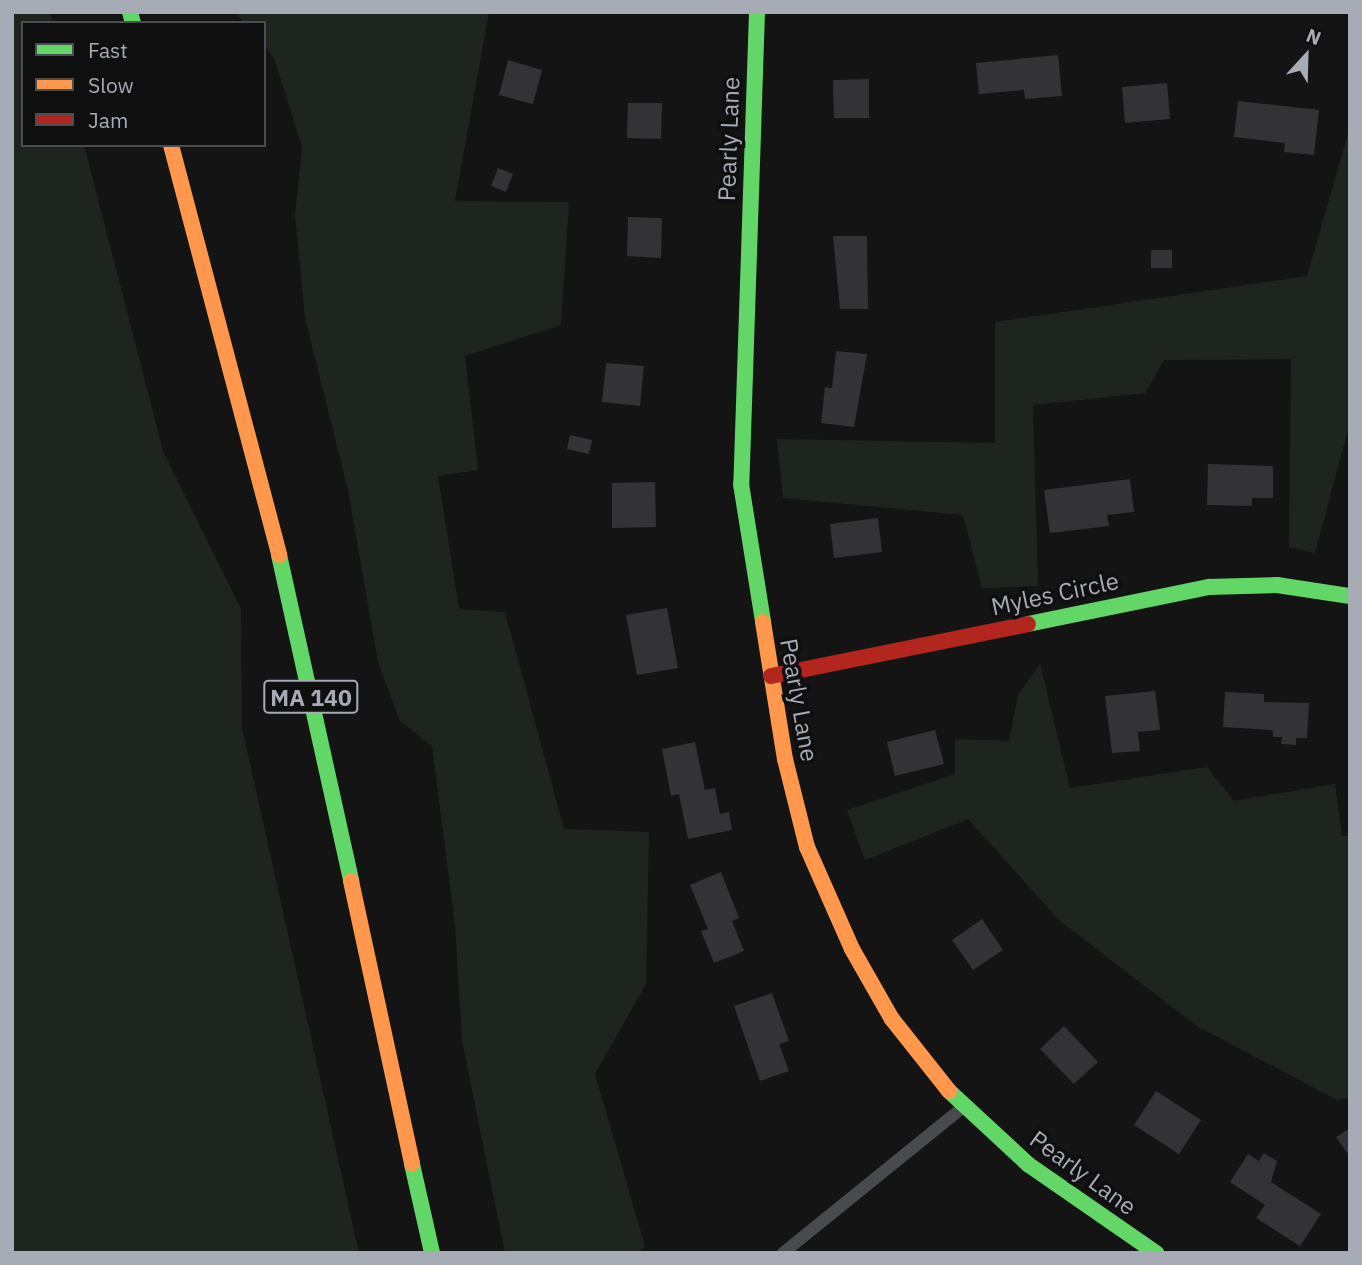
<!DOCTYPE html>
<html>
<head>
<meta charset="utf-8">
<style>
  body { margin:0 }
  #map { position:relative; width:1362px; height:1265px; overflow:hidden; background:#141415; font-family:"IBM Plex Sans",sans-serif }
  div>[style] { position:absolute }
  .green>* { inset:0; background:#1e251f }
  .building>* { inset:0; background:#333335 }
  .lane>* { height:12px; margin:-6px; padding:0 6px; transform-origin:6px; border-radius:6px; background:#494a4d }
  .fast>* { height:16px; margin:-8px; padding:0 8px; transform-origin:8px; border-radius:8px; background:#63d668 }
  .slow>* { height:16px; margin:-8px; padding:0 8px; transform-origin:8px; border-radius:8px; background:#ff974d }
  .jam>* { height:16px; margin:-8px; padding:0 8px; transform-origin:8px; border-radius:8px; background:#b3261e }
  span { translate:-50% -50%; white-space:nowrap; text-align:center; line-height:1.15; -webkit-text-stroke:7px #0f0f10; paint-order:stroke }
  .shield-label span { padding:2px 5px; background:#0f0f10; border:2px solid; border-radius:5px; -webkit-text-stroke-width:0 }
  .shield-label { font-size:23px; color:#a6abb5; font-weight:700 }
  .street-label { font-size:24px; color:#a6abb5 }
  .frame { position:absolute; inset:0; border:14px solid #a6abb5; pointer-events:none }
  .legend { position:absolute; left:21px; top:21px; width:245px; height:126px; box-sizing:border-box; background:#0f0f10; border:2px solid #4b4d52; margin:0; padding:9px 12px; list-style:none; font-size:21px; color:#a6abb5 }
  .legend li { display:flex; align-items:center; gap:14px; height:35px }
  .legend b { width:35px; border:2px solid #4b4d52 }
  .north { position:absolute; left:1271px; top:21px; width:70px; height:70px; -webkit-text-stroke:5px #0f0f10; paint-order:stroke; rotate:22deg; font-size:19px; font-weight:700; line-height:28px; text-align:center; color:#a6abb5 }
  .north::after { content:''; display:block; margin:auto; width:24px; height:32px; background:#a6abb5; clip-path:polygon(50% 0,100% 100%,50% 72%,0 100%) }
</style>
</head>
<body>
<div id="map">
  <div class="green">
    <i style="clip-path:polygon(12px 12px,50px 12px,53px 23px,23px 23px,23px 145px,84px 145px,163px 451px,241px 609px,242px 728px,359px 1253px,12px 1253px)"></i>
    <i style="clip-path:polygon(235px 12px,489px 12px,455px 201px,569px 202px,561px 325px,465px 356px,478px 470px,438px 476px,459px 609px,505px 612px,564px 829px,649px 832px,646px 984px,595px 1074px,645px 1246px,638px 1253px,505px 1253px,462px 1041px,455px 925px,432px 746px,400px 721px,378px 662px,348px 490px,305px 318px,295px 215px,302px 147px,274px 58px,264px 46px,264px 23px,244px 23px)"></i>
    <i style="clip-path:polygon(1350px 127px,1350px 422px,1315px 553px,1289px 547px,1291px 359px,1164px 360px,1145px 393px,1033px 405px,1038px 586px,982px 588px,963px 515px,783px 498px,777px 439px,995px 443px,995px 322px,1307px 276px)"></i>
    <i style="clip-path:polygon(1040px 664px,1070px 788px,1207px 767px,1234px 801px,1335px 784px,1342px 836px,1350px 836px,1350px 1097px,1337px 1100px,1197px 1026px,1060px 921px,968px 819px,865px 860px,847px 810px,955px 774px,955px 739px,1009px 741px,1018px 695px)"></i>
  </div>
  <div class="building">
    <i style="clip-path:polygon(1058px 55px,1062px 96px,1025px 99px,1024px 90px,979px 94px,976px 63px)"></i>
    <i style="clip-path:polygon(508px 60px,542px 70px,533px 104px,499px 95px)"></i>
    <i style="clip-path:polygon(869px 79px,869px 118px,834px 118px,833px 80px)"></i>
    <i style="clip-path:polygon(1167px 83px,1170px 119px,1125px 123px,1122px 87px)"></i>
    <i style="clip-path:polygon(1238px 101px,1319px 110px,1314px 155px,1284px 152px,1285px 143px,1234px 137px)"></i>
    <i style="clip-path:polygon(628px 103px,662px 103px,661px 139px,627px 138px)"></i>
    <i style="clip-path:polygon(498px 168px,513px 174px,506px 192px,491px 186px)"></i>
    <i style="clip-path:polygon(628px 217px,662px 218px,661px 258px,627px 256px)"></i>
    <i style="clip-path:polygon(833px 236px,867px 236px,868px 309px,840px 309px)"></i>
    <i style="clip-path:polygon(1151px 250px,1172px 250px,1172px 268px,1151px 268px)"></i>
    <i style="clip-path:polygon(836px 351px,867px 354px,854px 427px,821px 423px,825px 387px,832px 388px)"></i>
    <i style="clip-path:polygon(606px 363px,644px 366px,640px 406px,602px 402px)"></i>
    <i style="clip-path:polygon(570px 435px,592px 440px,589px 454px,567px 449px)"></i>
    <i style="clip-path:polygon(1208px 464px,1273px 466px,1273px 498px,1252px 498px,1252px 506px,1207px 505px)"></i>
    <i style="clip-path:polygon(1130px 479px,1134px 512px,1107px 515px,1109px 526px,1050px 533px,1044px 490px)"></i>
    <i style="clip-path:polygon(655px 482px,656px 527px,612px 528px,612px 483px)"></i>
    <i style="clip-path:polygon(878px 518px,882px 552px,834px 558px,830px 524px)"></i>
    <i style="clip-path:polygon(667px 608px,678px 668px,637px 675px,626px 615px)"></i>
    <i style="clip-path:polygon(1155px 691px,1160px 730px,1138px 732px,1140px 751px,1112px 753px,1105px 696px)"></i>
    <i style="clip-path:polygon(1225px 692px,1264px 694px,1264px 702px,1309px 703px,1307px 738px,1296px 738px,1296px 745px,1281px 744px,1282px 737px,1273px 737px,1273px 730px,1223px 727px)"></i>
    <i style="clip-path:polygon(935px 730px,944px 764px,895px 776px,887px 742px)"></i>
    <i style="clip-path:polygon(695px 742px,705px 790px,715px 788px,720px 814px,729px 812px,732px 830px,688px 839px,679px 794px,671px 796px,662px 749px)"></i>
    <i style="clip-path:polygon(721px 872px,739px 918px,732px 921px,744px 951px,714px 963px,701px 931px,708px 929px,690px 885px)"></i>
    <i style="clip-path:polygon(982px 919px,1003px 950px,973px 970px,952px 940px)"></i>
    <i style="clip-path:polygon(772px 993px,789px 1041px,779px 1044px,789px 1071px,760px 1081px,734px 1006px)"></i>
    <i style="clip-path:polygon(1064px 1026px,1098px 1062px,1074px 1084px,1040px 1049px)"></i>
    <i style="clip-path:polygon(1156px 1091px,1201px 1120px,1179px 1154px,1134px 1125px)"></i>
    <i style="clip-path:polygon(1350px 1128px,1350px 1151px,1347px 1153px,1336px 1137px)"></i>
    <i style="clip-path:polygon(1264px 1153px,1277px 1161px,1271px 1182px,1321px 1214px,1300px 1246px,1256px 1218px,1265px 1205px,1230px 1182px,1248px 1154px,1259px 1161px)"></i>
  </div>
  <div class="lane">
    <i style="left:783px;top:1253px;width:230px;rotate:-39deg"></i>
  </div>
  <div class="fast">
    <i style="left:130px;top:12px;width:11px;rotate:75deg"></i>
    <i style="left:757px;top:12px;width:472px;rotate:91.9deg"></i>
    <i style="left:741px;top:484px;width:140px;rotate:80.9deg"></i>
    <i style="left:279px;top:555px;width:334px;rotate:77.5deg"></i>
    <i style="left:1028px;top:624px;width:185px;rotate:-11.6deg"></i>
    <i style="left:1209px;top:587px;width:68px;rotate:-1.7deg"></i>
    <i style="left:1277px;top:585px;width:74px;rotate:8.6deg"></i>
    <i style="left:949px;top:1091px;width:109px;rotate:42.8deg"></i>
    <i style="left:1029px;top:1165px;width:155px;rotate:34.7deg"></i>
    <i style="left:412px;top:1164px;width:91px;rotate:77.3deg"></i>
  </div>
  <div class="slow">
    <i style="left:171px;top:145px;width:424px;rotate:75.2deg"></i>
    <i style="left:763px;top:622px;width:139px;rotate:80.9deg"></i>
    <i style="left:785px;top:759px;width:91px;rotate:76deg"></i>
    <i style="left:807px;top:847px;width:111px;rotate:66.2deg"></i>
    <i style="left:852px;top:949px;width:81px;rotate:60.3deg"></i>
    <i style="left:892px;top:1019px;width:92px;rotate:51.6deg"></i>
    <i style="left:351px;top:881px;width:289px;rotate:77.8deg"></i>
  </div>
  <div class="jam">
    <i style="left:771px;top:676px;width:262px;rotate:-11.4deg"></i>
  </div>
  <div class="shield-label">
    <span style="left:311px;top:697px">MA 140</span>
  </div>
  <div class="street-label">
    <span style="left:729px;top:139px;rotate:-88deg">Pearly Lane</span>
    <span style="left:1055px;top:594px;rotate:-12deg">Myles Circle</span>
    <span style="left:799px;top:700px;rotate:80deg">Pearly Lane</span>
    <span style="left:1083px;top:1173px;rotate:36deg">Pearly Lane</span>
  </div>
  <div class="frame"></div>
  <ul class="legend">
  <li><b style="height:9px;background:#63d668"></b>Fast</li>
  <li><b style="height:9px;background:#ff974d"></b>Slow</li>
  <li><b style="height:9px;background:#b3261e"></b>Jam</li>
  </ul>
  <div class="north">N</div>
</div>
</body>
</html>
